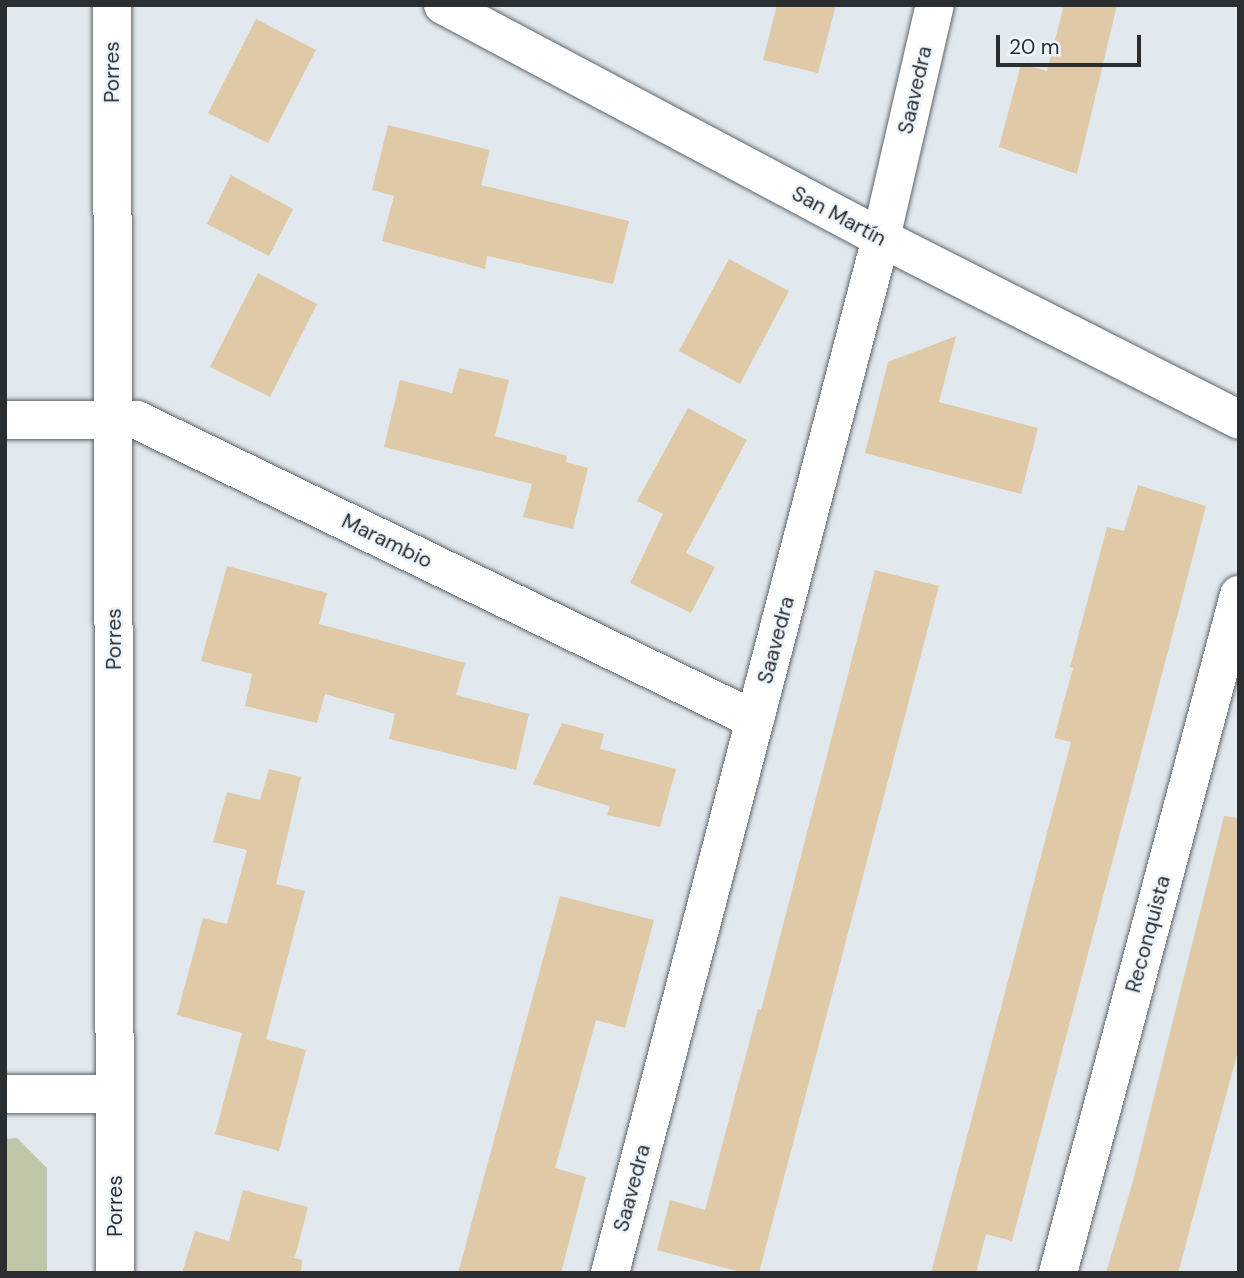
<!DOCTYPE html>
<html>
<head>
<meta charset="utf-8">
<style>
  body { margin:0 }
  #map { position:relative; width:1244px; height:1278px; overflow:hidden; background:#e1e9ef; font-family:"DM Sans",sans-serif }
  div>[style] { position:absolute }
  .green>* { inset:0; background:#bfc7a9 }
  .building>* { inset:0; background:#e0c9a7 }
  .roads { filter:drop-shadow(0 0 2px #5f666c) drop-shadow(0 0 2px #5f666c) }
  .street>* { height:38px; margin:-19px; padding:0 19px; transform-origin:19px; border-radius:19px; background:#fff }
  .secondary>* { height:38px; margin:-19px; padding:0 19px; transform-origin:19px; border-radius:19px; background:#fff }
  span { translate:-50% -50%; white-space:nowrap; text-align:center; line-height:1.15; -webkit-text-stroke:5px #eef7fd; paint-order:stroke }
  .street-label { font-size:21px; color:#2b2e30 }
  .frame { position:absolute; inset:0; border:7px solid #2b2e30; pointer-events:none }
  .scale { position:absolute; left:996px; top:35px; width:145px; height:32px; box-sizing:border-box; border:4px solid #2b2e30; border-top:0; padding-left:9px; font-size:21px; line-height:24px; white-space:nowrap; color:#2b2e30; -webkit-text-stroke:5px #eef7fd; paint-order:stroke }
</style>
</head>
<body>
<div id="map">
  <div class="green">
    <i style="clip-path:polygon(17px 1138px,47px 1168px,47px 1273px,5px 1273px,5px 1139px)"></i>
  </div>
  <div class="building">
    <i style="clip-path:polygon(777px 5px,836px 5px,818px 73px,763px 60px)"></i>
    <i style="clip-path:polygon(1064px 5px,1117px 5px,1077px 174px,999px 147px,1021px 64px,1047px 71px)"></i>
    <i style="clip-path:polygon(256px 19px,316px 50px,268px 143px,208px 113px)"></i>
    <i style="clip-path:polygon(388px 125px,490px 150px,481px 185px,629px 221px,613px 284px,487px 256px,485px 269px,382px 241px,394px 196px,372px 190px)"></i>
    <i style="clip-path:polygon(231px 175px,293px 209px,269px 256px,207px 224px)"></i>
    <i style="clip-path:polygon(729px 259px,789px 291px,740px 384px,679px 351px)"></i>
    <i style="clip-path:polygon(258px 273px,317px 304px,270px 397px,210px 367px)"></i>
    <i style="clip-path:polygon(956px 336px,939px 402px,1038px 428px,1021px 494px,865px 453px,888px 362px)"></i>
    <i style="clip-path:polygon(459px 368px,509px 380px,495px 436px,567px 456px,566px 462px,588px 468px,573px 529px,523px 517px,532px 484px,384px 447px,400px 380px,452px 393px)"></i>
    <i style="clip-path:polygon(688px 408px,747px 440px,686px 553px,715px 567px,691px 613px,630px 583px,663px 514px,637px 501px)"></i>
    <i style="clip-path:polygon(1138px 485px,1206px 506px,1176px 621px,1012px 1241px,986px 1234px,976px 1273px,931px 1273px,1071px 742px,1054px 738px,1073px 668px,1070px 667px,1107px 527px,1124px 531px)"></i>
    <i style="clip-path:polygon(227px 566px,327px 593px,319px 624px,465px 663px,456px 695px,529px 714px,516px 770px,389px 739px,395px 714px,325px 694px,317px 723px,245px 706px,252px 674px,201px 661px)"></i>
    <i style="clip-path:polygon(875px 570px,939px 586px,759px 1273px,744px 1273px,657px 1250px,670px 1200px,705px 1210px,758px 1009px,761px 1010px)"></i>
    <i style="clip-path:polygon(562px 723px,604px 734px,600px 749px,676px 769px,660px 827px,607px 815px,610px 806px,533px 784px)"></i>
    <i style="clip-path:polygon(269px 769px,301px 777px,276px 884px,305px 891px,266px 1039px,306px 1050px,279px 1151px,215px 1134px,242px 1033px,177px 1015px,203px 918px,227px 924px,247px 850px,213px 842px,227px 792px,260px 800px)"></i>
    <i style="clip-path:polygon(1224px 816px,1239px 818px,1239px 1047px,1178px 1273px,1106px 1273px,1133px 1181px)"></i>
    <i style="clip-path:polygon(560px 896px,654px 920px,625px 1028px,596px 1020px,555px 1168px,586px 1177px,561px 1273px,458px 1273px)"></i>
    <i style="clip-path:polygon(243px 1190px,308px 1207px,295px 1257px,288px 1256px,302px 1260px,301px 1273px,182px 1273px,195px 1231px,229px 1241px)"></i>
  </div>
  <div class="roads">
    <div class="street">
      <i style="left:112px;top:5px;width:1268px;rotate:89.86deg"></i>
      <i style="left:5px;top:420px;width:132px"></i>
      <i style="left:137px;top:420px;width:687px;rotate:25.89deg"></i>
      <i style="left:5px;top:1094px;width:110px"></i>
      <i style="left:610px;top:1273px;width:1070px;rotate:-75.33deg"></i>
      <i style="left:881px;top:238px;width:239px;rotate:-77deg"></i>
      <i style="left:1058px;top:1273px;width:702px;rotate:-75.05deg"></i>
    </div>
    <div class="secondary">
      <i style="left:443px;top:5px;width:496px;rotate:28deg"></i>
      <i style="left:881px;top:238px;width:402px;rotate:26.9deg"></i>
    </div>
  </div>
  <div class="street-label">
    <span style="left:112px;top:72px;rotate:-90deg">Porres</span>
    <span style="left:915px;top:90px;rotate:-77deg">Saavedra</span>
    <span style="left:839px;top:216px;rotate:28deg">San Martín</span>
    <span style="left:387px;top:541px;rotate:26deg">Marambio</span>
    <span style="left:114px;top:639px;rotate:-90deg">Porres</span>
    <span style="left:776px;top:640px;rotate:-75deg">Saavedra</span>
    <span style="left:1148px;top:934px;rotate:-75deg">Reconquista</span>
    <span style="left:632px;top:1188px;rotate:-75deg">Saavedra</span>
    <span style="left:115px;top:1206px;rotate:-90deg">Porres</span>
  </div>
  <div class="frame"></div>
  <div class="scale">20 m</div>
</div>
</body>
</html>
